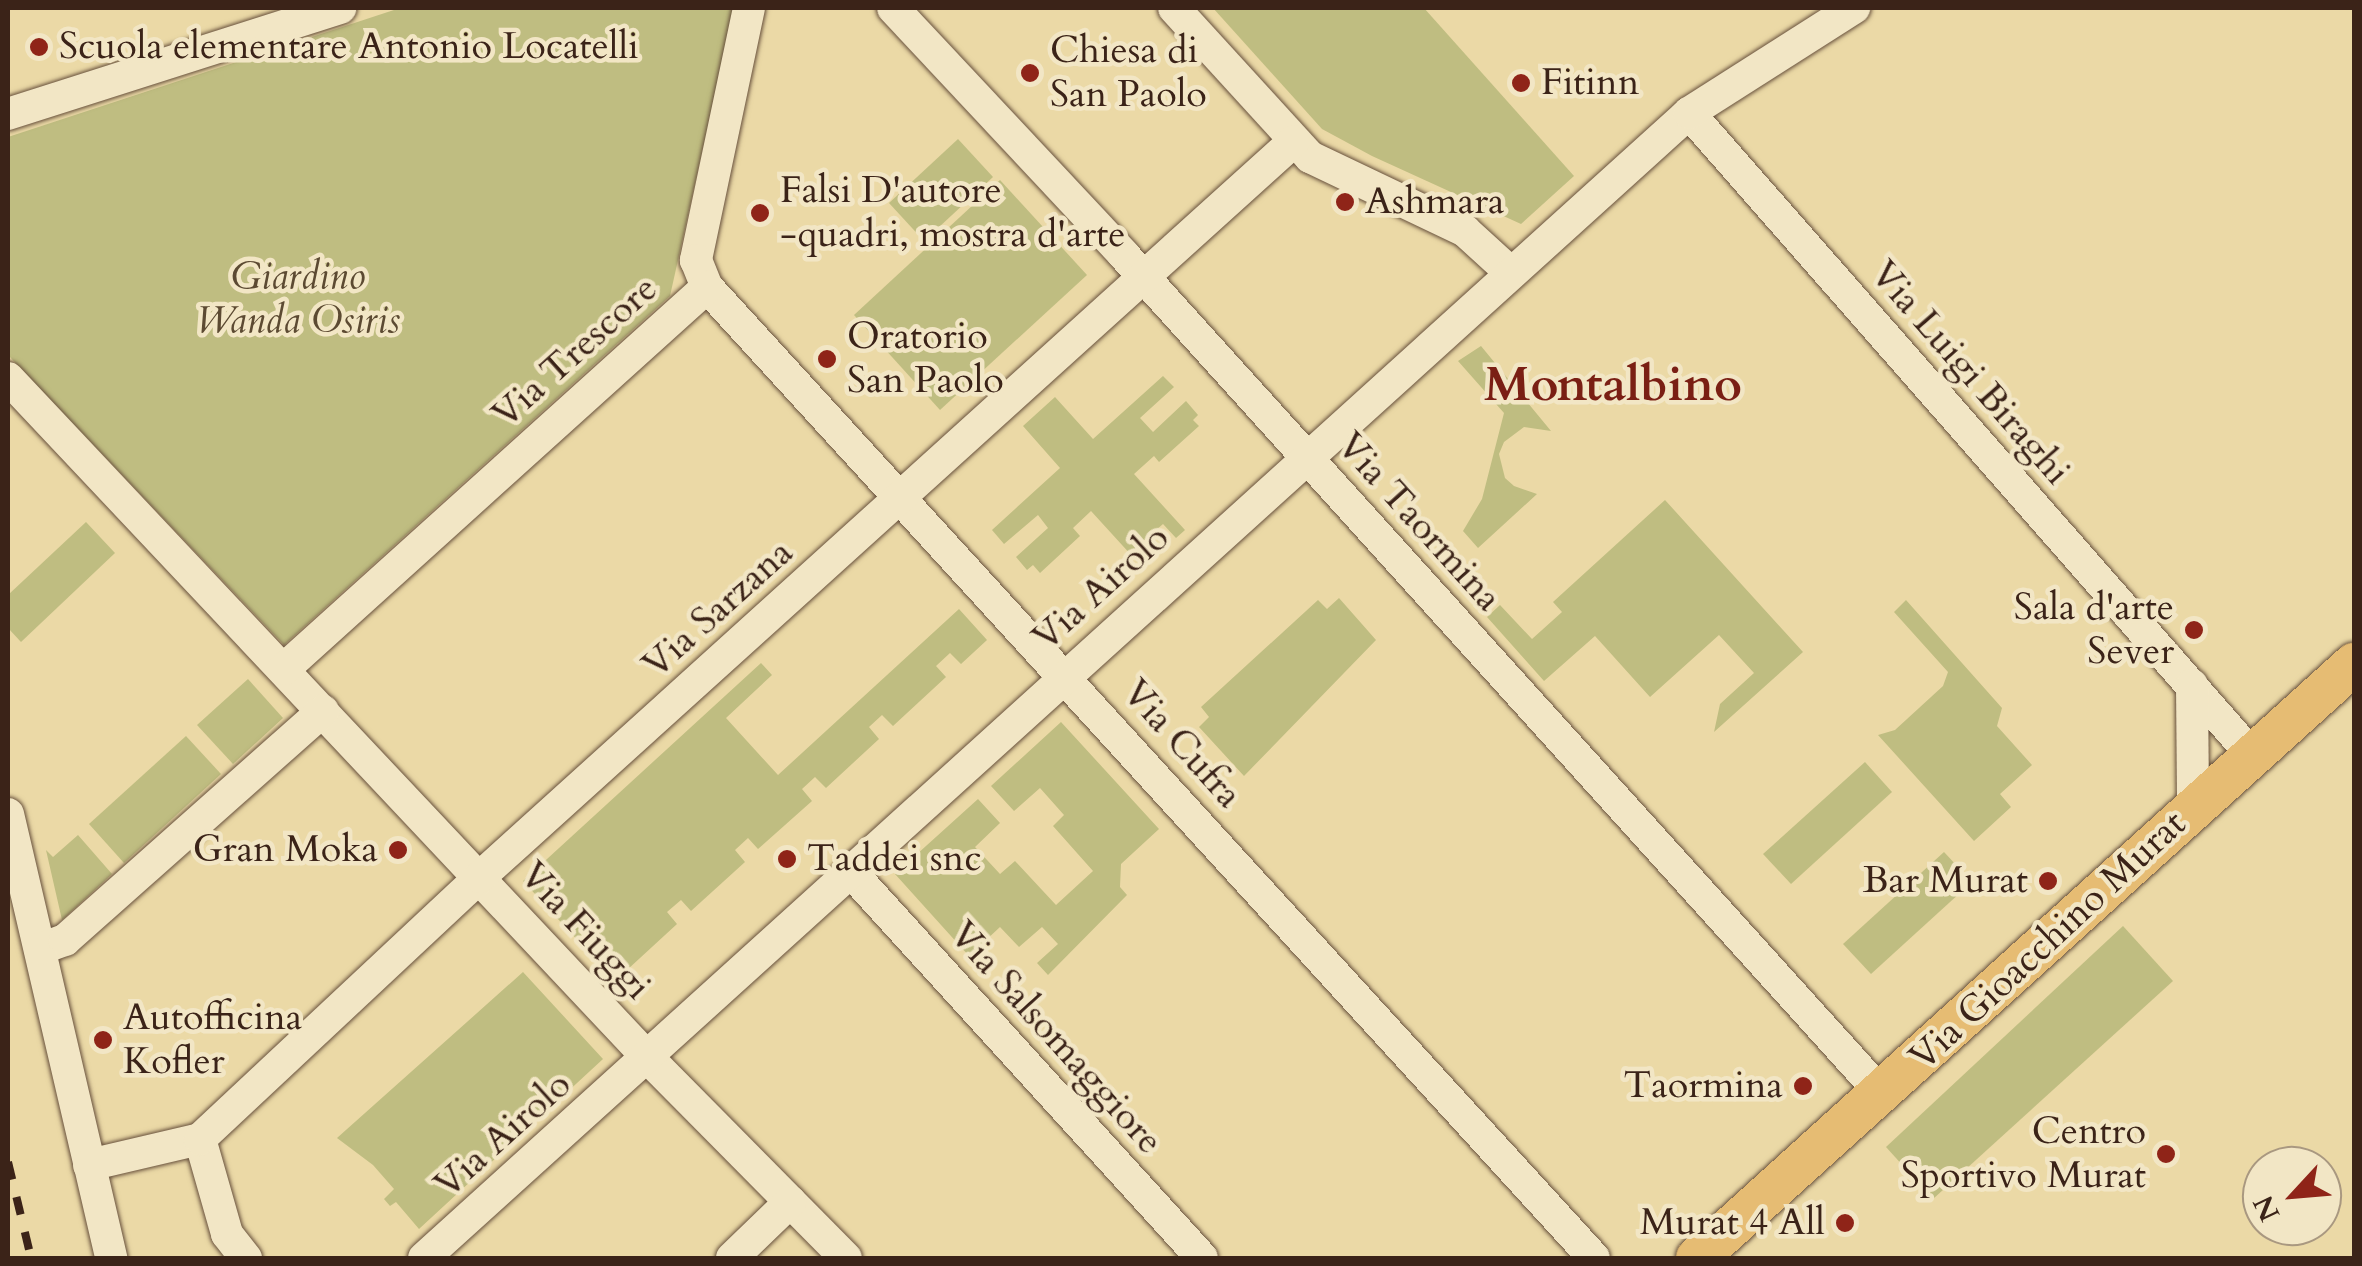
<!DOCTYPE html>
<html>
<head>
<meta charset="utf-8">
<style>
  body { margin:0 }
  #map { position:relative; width:2362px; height:1266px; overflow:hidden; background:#ebd9a6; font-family:Cardo,serif }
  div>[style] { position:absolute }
  .green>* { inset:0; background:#bfbd81 }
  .roads { filter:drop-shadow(0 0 2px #67503c) drop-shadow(0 0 2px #67503c) }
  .minor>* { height:32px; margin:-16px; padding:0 16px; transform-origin:16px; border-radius:16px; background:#f2e6c5 }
  .major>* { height:42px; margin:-21px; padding:0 21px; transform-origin:21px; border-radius:21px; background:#e6bc73 }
  .rail>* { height:8px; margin-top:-4px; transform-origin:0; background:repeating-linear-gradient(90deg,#3b2318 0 18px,transparent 0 36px) }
  .dots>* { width:28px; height:28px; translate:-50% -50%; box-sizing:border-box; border:5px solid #f2e6c5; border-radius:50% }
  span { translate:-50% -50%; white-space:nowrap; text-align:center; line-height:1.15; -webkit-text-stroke:9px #f2e6c5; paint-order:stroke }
  .poi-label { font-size:38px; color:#3b2318 }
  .left { translate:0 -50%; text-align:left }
  .right { translate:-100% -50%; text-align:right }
  .park-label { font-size:38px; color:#5c4a32; font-style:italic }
  .street-label { font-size:38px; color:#3b2318 }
  .district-label { font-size:48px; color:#7a1f14; font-weight:700 }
  .frame { position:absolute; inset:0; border:10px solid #3b2318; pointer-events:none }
  .north { position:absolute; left:2242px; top:1146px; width:100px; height:100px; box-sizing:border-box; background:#f2e6c5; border:2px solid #a99880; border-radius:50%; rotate:244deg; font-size:28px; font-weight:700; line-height:40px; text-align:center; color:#3b2318 }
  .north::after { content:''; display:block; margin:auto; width:35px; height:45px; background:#8f2418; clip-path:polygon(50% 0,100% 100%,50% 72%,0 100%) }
</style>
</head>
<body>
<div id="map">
  <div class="green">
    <i style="clip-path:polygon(400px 8px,734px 8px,670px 296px,284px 645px,8px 355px,8px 137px)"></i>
    <i style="clip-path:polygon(1213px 8px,1424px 8px,1574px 176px,1521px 224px,1372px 156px,1322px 129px)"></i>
    <i style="clip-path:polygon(958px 139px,993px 177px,924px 241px,889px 203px)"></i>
    <i style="clip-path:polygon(1000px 180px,1087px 275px,940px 410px,854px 315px)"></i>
    <i style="clip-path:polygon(1481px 346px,1551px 431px,1524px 427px,1504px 442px,1499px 454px,1505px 478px,1514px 486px,1537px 494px,1478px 548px,1463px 531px,1482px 499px,1504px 413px,1458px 361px)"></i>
    <i style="clip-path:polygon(1163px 376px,1174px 387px,1140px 418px,1153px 432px,1186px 401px,1198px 415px,1193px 420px,1199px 426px,1159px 462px,1154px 456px,1134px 474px,1185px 530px,1176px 538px,1163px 524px,1140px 544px,1153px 559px,1143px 568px,1091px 511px,1073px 528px,1080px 536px,1040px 573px,1033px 565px,1027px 570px,1016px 557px,1048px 528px,1038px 515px,1004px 544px,992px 530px,1060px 468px,1023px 426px,1055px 397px,1093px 439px)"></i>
    <i style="clip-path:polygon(1665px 500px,1803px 652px,1714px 732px,1720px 704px,1754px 673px,1719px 635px,1650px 697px,1595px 636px,1544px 681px,1487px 617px,1500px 605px,1532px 639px,1562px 612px,1553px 602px)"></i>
    <i style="clip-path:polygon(86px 522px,115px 553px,21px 642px,8px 628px,8px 595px)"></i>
    <i style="clip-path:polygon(1339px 598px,1376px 640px,1244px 776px,1199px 727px,1209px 717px,1201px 707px,1318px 600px,1327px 609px)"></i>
    <i style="clip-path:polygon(1906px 600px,2002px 708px,1997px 726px,2032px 765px,2000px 794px,2011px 807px,1974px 841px,1878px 735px,1895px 730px,1943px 686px,1948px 672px,1894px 612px)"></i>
    <i style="clip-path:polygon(959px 609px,987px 640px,961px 664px,950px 653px,936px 666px,946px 677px,893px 726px,882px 715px,869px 727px,879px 739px,826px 788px,815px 777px,802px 789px,812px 801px,758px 849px,748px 838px,735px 850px,745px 862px,691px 911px,681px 900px,667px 912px,677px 924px,615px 981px,523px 881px,761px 663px,772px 675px,726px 718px,778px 775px)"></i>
    <i style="clip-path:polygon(248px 679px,283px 718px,233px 764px,197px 725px)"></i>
    <i style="clip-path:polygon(1061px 722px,1159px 829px,1121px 864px,1120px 887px,1127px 895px,1048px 975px,1037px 963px,1058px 944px,1042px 927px,1019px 947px,1000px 927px,969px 956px,895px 874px,978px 799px,1000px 823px,975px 847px,1000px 874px,1015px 861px,1056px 905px,1093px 871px,1053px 826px,1064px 815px,1040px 788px,1014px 811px,991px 786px)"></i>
    <i style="clip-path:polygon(186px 736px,221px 774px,124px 863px,89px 824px)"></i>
    <i style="clip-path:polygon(1865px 762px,1892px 792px,1791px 884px,1763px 854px)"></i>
    <i style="clip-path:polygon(78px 835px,112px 874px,62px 920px,46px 850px,53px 857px)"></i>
    <i style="clip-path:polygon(1944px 852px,1972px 882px,1871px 974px,1843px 944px)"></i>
    <i style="clip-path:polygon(2123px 926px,2173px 981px,1933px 1199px,1886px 1147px)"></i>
    <i style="clip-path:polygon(523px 972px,603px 1059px,419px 1229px,396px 1202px,390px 1206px,384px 1199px,394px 1189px,373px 1165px,337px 1138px)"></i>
  </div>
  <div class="roads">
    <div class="minor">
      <i style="left:749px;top:8px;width:258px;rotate:101.9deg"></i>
      <i style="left:696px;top:260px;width:29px;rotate:68deg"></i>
      <i style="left:707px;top:287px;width:1315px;rotate:47.59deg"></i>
      <i style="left:893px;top:8px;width:337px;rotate:46.9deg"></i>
      <i style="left:1123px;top:254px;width:1132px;rotate:47.9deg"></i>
      <i style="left:1174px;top:8px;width:202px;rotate:47.6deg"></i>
      <i style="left:1310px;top:157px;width:172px;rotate:25.5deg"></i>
      <i style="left:1465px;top:231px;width:62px;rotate:42.4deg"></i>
      <i style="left:1689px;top:113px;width:854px;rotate:48.75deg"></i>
      <i style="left:8px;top:114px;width:349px;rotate:-17.7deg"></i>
      <i style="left:8px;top:378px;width:935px;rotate:46.73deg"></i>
      <i style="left:649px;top:1059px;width:280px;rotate:45.3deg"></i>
      <i style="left:284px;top:669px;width:570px;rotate:-42.08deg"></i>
      <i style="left:2192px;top:685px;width:123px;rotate:89.5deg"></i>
      <i style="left:8px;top:814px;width:456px;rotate:76.9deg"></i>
      <i style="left:850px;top:871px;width:523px;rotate:47.71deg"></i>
      <i style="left:40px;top:949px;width:27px;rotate:-20deg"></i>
      <i style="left:65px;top:940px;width:345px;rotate:-41.6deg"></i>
      <i style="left:200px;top:1139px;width:99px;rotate:74.1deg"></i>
      <i style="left:227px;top:1234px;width:31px;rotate:52deg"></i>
      <i style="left:89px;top:1165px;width:114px;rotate:-13.2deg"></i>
      <i style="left:200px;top:1139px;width:383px;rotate:-43.1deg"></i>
      <i style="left:480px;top:877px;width:1097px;rotate:-42.12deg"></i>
      <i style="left:424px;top:1258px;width:1706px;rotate:-42.15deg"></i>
      <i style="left:1689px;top:113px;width:196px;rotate:-32.5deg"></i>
      <i style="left:732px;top:1258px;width:81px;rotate:-44deg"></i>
    </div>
    <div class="major">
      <i style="left:1697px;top:1258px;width:886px;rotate:-42.12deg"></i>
    </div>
  </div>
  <div class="rail">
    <i style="left:8px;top:1162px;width:99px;rotate:76.5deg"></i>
  </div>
  <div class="dots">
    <i style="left:39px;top:47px;background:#8f2418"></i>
    <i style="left:1030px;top:73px;background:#8f2418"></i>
    <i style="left:1521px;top:83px;background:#8f2418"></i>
    <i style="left:1345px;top:202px;background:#8f2418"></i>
    <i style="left:760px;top:213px;background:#8f2418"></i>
    <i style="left:827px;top:359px;background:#8f2418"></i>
    <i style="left:2194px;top:630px;background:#8f2418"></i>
    <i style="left:398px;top:850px;background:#8f2418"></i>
    <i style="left:787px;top:859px;background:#8f2418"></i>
    <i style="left:2048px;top:881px;background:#8f2418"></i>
    <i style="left:103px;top:1040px;background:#8f2418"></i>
    <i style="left:1803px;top:1086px;background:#8f2418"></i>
    <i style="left:2166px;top:1154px;background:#8f2418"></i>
    <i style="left:1845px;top:1223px;background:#8f2418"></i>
  </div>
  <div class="poi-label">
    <span class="left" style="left:59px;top:47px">Scuola elementare Antonio Locatelli</span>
    <span class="left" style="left:1050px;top:73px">Chiesa di<br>San Paolo</span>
    <span class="left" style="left:1541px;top:83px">Fitinn</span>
    <span class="left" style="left:780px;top:213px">Falsi D'autore<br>-quadri, mostra d'arte</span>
    <span class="left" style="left:1365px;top:202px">Ashmara</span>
    <span class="left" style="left:847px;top:359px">Oratorio<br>San Paolo</span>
    <span class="right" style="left:2174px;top:630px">Sala d'arte<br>Sever</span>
    <span class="right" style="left:378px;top:850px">Gran Moka</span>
    <span class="left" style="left:807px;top:859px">Taddei snc</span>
    <span class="right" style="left:2028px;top:881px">Bar Murat</span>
    <span class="left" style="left:123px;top:1040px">Autofficina<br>Kofler</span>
    <span class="right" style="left:1783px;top:1086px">Taormina</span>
    <span class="right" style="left:2146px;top:1154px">Centro<br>Sportivo Murat</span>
    <span class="right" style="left:1825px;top:1223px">Murat 4 All</span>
  </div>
  <div class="park-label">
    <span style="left:298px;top:299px">Giardino<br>Wanda Osiris</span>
  </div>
  <div class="street-label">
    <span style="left:575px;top:352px;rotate:-42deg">Via Trescore</span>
    <span style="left:1970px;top:373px;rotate:49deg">Via Luigi Biraghi</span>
    <span style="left:1419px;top:522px;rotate:48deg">Via Taormina</span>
    <span style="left:1101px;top:588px;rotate:-42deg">Via Airolo</span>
    <span style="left:718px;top:609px;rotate:-42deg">Via Sarzana</span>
    <span style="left:1182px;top:744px;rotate:48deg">Via Cufra</span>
    <span style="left:585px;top:931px;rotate:47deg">Via Fiuggi</span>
    <span style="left:2048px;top:941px;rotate:-43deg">Via Gioacchino Murat</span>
    <span style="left:1056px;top:1038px;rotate:48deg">Via Salsomaggiore</span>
    <span style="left:503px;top:1135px;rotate:-42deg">Via Airolo</span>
  </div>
  <div class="district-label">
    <span style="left:1613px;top:385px">Montalbino</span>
  </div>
  <div class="frame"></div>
  <div class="north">N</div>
</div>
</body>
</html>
